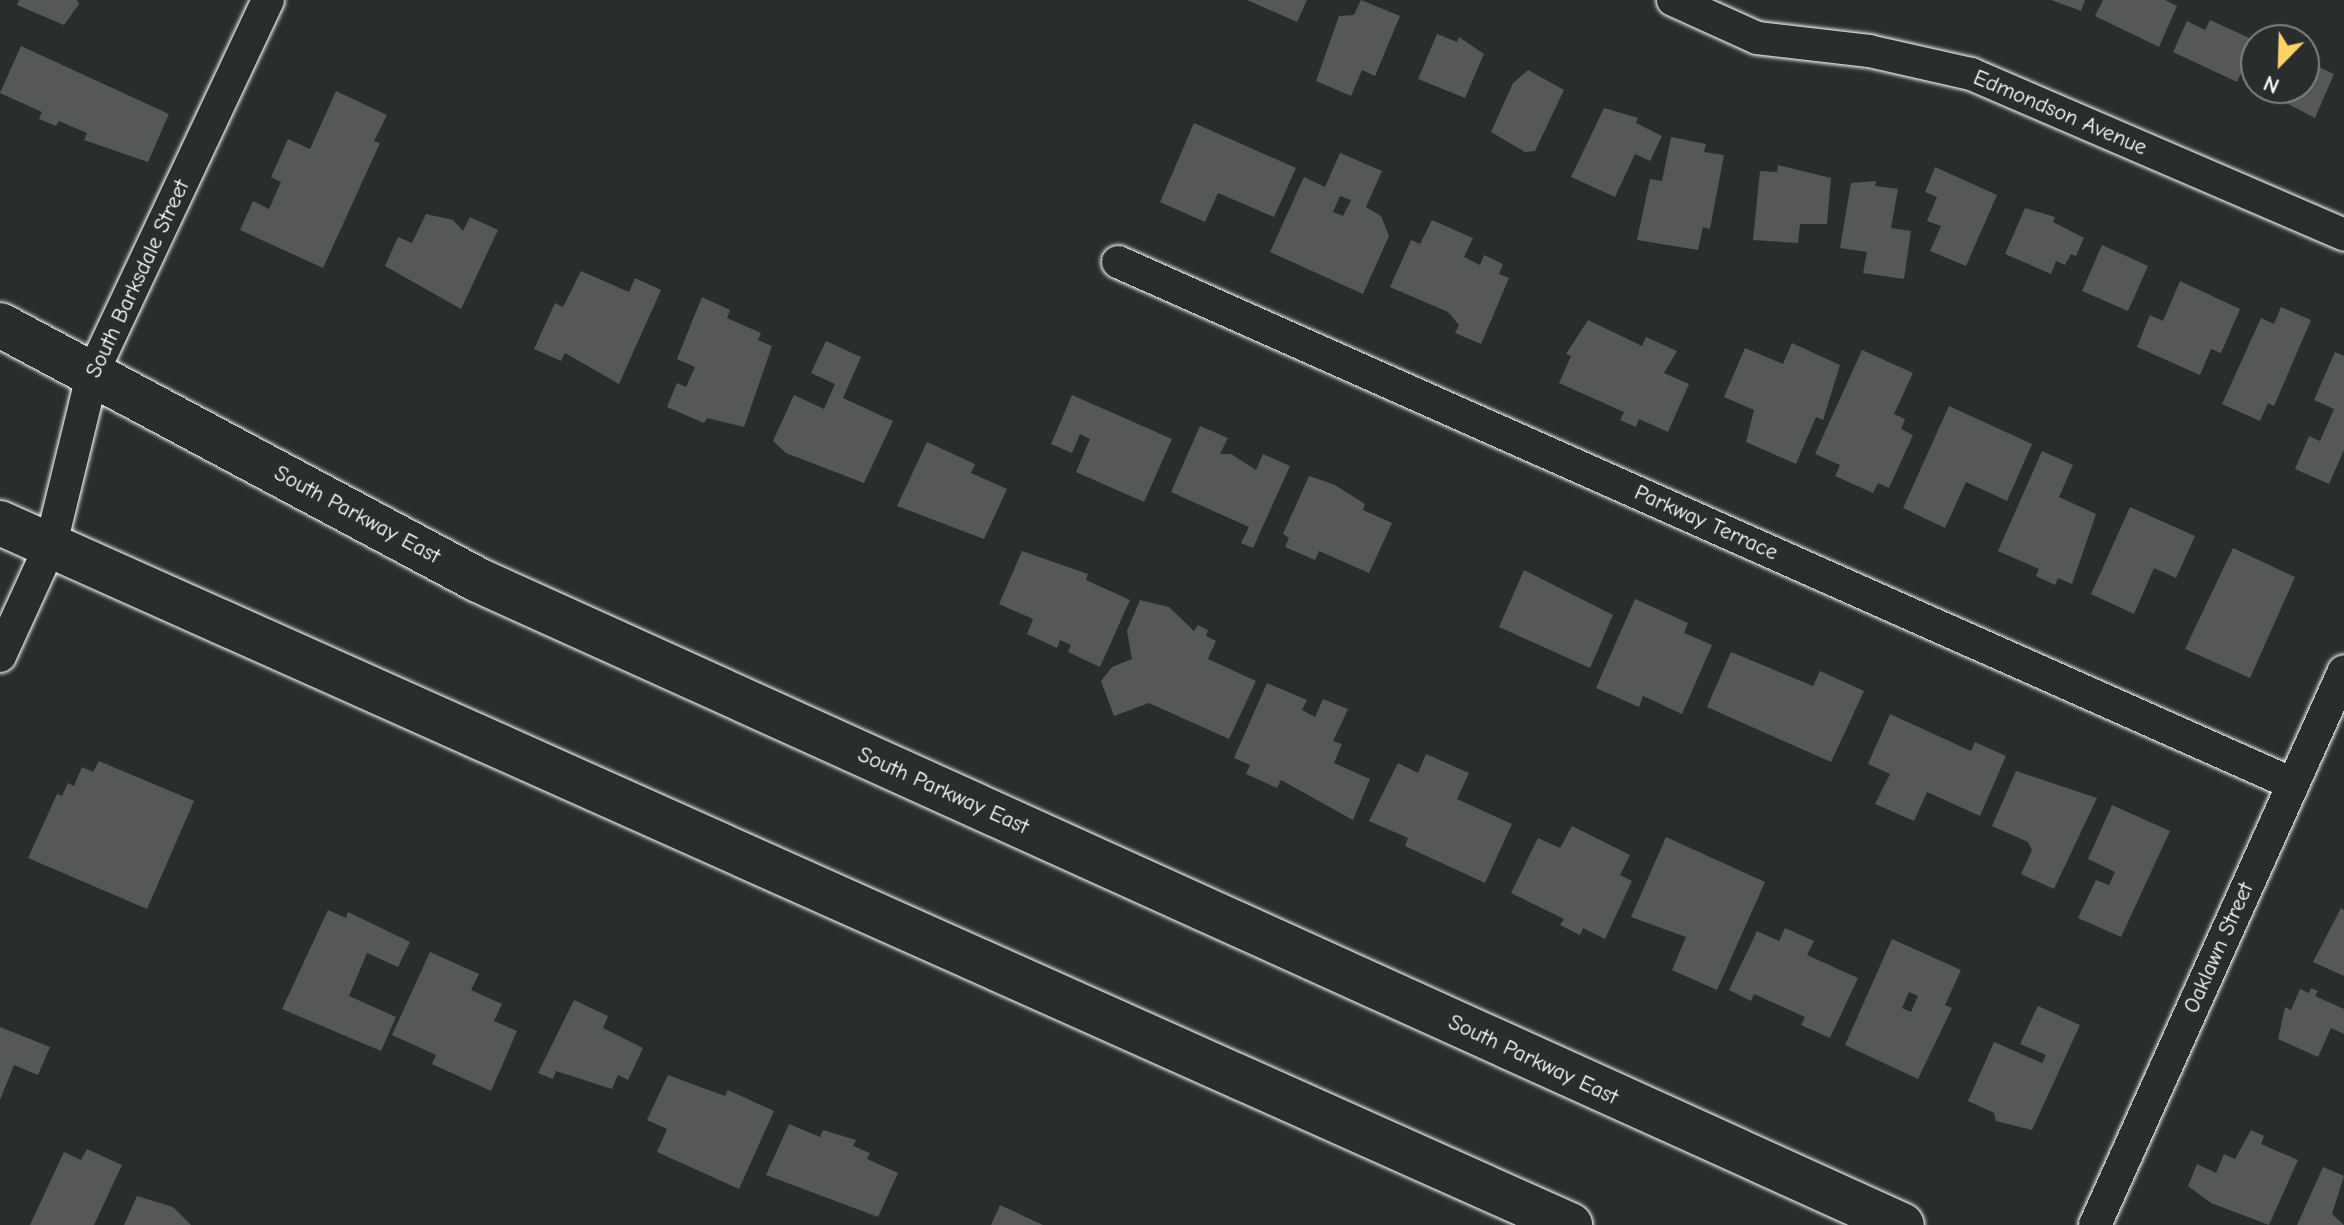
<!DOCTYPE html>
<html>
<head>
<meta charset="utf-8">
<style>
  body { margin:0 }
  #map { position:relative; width:2344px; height:1225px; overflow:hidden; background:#2a2d2e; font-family:"Comic Neue",sans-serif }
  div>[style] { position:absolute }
  .building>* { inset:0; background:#555758 }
  .roads { filter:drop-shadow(0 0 2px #fff) drop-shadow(0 0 2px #fff) }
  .minor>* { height:32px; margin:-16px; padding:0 16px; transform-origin:16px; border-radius:16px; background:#2a2d2e }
  .primary>* { height:44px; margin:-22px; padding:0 22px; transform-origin:22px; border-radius:22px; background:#2a2d2e }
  span { translate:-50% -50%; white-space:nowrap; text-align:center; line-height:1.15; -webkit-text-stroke:6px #2a2d2e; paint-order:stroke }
  .street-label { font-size:22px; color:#fff }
  .north { position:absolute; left:2240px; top:24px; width:80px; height:80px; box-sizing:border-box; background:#2a2d2e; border:2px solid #7f8182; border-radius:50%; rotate:203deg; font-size:22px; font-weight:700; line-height:32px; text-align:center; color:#fff }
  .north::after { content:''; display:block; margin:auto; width:28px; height:36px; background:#ffd166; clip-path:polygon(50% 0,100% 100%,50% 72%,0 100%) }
</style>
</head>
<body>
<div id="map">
  <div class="building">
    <i style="clip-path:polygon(19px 0,77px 0,79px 4px,64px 25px,17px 5px)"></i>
    <i style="clip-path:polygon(1247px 0,1307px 0,1297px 22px)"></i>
    <i style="clip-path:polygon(1361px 0,1400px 16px,1375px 76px,1362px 70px,1351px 96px,1316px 81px,1339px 16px,1354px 15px)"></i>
    <i style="clip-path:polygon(2051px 0,2085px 0,2081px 11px)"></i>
    <i style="clip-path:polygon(2103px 0,2165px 0,2177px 6px,2159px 47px,2095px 16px)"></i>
    <i style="clip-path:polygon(2210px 20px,2256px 41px,2237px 82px,2173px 52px,2187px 21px,2205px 30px)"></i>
    <i style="clip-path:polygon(1437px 34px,1457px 42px,1459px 37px,1484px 54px,1465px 98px,1418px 79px)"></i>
    <i style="clip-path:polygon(21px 46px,169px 114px,148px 162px,84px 140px,87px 133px,59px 121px,56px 126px,39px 119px,42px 112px,0 93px)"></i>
    <i style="clip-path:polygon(2304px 60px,2334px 74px,2315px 118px,2265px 92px,2304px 88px)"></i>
    <i style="clip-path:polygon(1528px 70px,1564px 90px,1535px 151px,1525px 152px,1491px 132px,1513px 83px)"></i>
    <i style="clip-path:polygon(336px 91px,387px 115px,374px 141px,380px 143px,323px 268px,240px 230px,253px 201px,269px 209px,281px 182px,271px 177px,288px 139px,310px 149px)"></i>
    <i style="clip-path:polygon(1604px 108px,1638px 118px,1636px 123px,1662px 136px,1650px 161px,1635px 154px,1615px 197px,1571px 177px)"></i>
    <i style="clip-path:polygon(1194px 123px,1296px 168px,1274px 217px,1218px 193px,1205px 222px,1160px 202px)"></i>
    <i style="clip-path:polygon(1671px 137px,1706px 144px,1704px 152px,1724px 155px,1710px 229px,1703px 227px,1698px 250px,1637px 240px,1650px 179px,1662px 181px)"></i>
    <i style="clip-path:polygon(evenodd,1340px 153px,1382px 171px,1366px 207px,1381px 216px,1389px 236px,1363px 294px,1270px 252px,1304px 177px,1325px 187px,1340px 153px,1340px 196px,1351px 200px,1343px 216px,1333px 212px,1340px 196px)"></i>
    <i style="clip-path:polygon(1778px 165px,1831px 178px,1827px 224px,1800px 224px,1798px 243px,1753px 240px,1760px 171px,1777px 172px)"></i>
    <i style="clip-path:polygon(1935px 167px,1997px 195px,1966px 266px,1930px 251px,1941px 226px,1927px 221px,1937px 197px,1925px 192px)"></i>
    <i style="clip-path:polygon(1876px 181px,1875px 186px,1898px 189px,1891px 228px,1911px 231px,1904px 279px,1863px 273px,1867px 252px,1840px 248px,1851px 183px)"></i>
    <i style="clip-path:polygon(2025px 208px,2055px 217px,2053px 222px,2084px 238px,2076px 256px,2071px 254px,2065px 265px,2056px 261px,2051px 274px,2005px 254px)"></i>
    <i style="clip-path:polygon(426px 214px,453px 220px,463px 231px,470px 217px,498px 230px,461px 309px,385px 266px,398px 237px,412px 243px)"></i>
    <i style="clip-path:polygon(1432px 220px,1473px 238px,1464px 257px,1480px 265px,1484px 255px,1503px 264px,1499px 274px,1509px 278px,1481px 344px,1455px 333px,1459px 325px,1448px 312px,1390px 287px,1411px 240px,1420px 244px)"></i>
    <i style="clip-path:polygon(2102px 245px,2148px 266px,2128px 311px,2082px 291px)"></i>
    <i style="clip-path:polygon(581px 271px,629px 292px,635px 278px,661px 290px,619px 384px,565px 353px,561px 361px,534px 349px,555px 303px,563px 307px)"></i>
    <i style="clip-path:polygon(2180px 281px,2240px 309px,2221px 353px,2211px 349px,2200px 375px,2137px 347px,2150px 315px,2163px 321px)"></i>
    <i style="clip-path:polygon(702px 297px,730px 310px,727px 318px,761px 333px,758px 340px,772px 346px,744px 427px,707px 418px,704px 423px,667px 407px,677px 383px,686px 387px,695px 367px,677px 359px)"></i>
    <i style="clip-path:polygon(2281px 307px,2311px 320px,2274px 406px,2268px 403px,2260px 421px,2222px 404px,2261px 318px,2274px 324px)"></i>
    <i style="clip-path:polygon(1588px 320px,1642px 346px,1646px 337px,1677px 351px,1664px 373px,1689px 384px,1668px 432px,1639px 419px,1636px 427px,1620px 420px,1624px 412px,1559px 383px,1571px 356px,1566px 354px)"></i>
    <i style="clip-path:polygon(826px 341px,861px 357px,843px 398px,893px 421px,864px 483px,786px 453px,773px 441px,794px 395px,824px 409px,835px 384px,811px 373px)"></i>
    <i style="clip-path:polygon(1792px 343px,1840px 365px,1823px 420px,1816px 417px,1796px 464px,1746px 442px,1754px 410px,1724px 397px,1745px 348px,1783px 364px)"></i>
    <i style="clip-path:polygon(1862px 350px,1913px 373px,1894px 414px,1905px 419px,1901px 429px,1913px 435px,1889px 488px,1878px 483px,1873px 493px,1835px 476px,1840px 465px,1815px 454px)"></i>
    <i style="clip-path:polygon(2335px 352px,2344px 356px,2344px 450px,2329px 484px,2295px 469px,2309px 436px,2320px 441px,2334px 409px,2314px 400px)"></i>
    <i style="clip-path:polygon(1072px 395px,1172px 439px,1144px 502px,1076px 472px,1090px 439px,1080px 434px,1072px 453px,1051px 444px)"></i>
    <i style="clip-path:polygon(1949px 406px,2032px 444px,2007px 501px,1966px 482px,1945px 528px,1903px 508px)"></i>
    <i style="clip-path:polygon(1200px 426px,1228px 438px,1220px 454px,1231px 454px,1256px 470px,1263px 454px,1290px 466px,1253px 548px,1241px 543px,1249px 527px,1171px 492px)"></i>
    <i style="clip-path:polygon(927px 442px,975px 464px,971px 473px,1007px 489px,984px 539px,897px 506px)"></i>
    <i style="clip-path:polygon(2042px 451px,2073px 465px,2059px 497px,2096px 514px,2072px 584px,2058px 578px,2055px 585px,2036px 576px,2039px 569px,1998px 551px)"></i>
    <i style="clip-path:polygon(1309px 476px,1335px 485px,1365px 504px,1363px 510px,1392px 523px,1369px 573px,1319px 551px,1315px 560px,1285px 547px,1289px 538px,1283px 534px)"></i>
    <i style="clip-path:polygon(2130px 507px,2195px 536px,2176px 578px,2154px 568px,2134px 614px,2091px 594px)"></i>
    <i style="clip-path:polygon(2233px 548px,2295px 577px,2250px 678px,2185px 649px)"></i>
    <i style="clip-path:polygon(1022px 551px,1088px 574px,1086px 580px,1130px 600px,1100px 667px,1068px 652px,1071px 645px,1060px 640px,1057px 648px,1027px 634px,1033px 619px,999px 604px)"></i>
    <i style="clip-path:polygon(1524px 570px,1613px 615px,1590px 668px,1499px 627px)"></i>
    <i style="clip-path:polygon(1635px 599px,1688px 623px,1684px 633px,1712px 645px,1682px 714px,1643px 696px,1639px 707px,1596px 688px)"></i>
    <i style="clip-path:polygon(1140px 600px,1169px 607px,1194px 631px,1198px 625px,1208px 630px,1206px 636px,1216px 641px,1208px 659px,1256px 681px,1229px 739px,1149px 703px,1114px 716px,1101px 681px,1112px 667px,1132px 659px,1127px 631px)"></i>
    <i style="clip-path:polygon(1731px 652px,1813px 686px,1820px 671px,1864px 691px,1831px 762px,1707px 707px)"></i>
    <i style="clip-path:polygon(1267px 683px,1307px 700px,1302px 710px,1315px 717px,1323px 699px,1348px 709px,1333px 741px,1342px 744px,1334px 763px,1370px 779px,1353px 820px,1281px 780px,1277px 788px,1246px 774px,1250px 765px,1234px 758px)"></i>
    <i style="clip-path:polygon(1890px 714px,1971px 751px,1975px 742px,2006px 756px,1980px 816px,1927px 792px,1914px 821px,1875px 804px,1890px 774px,1868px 764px)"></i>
    <i style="clip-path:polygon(1426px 754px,1469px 773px,1457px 799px,1512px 824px,1485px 883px,1405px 846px,1408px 838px,1369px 821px,1398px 763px,1418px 773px)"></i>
    <i style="clip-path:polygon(99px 761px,194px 801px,147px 909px,28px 858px,57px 794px,62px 796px,68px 783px,74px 786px,82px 767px,93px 772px)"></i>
    <i style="clip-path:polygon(2016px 771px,2097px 798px,2054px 889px,2021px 874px,2032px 850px,2028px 842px,1992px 826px)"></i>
    <i style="clip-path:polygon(2112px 805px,2170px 831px,2121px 937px,2078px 918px,2096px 880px,2109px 885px,2115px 872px,2088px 859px)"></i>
    <i style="clip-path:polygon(1572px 826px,1630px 855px,1620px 875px,1632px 881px,1605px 939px,1583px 928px,1580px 935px,1560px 925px,1564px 919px,1511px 893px,1538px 838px,1560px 848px)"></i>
    <i style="clip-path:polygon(1666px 837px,1765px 882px,1717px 990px,1672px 970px,1686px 937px,1631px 917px)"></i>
    <i style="clip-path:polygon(2341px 908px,2344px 910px,2344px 976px,2313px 962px)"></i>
    <i style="clip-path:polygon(328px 910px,346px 918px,348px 912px,410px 942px,398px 967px,367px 953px,349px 996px,396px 1017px,381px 1051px,282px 1009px)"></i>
    <i style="clip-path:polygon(1785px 928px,1814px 941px,1807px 955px,1858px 978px,1830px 1038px,1801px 1025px,1805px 1017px,1754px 994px,1751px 1001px,1729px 990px,1757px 931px,1779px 941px)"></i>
    <i style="clip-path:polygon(evenodd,1892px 939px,1961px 970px,1945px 1005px,1952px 1008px,1918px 1079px,1845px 1045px,1892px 939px,1909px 992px,1918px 996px,1911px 1012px,1902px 1008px,1909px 992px)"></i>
    <i style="clip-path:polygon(430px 952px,479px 974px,471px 990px,502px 1004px,494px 1021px,517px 1031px,491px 1091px,432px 1064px,436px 1055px,392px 1035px)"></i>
    <i style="clip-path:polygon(2311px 988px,2318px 991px,2315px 996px,2344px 1009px,2344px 1034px,2331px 1028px,2318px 1057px,2278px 1039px,2285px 1007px,2291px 1010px,2300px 989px,2309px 993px)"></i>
    <i style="clip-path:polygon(574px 1000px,608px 1016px,603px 1028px,643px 1048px,628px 1080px,618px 1075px,612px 1089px,556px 1071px,553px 1079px,538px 1073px)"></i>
    <i style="clip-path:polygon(2038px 1006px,2080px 1025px,2032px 1130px,1996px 1121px,1994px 1113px,1968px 1101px,1994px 1042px,2042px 1063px,2046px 1055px,2020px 1044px)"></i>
    <i style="clip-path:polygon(0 1027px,50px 1047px,38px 1075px,14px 1065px,0 1100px)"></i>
    <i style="clip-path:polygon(668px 1075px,725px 1096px,728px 1090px,774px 1111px,739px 1189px,657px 1152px,667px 1129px,647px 1120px)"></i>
    <i style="clip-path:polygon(789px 1124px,820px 1137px,823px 1130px,856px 1140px,853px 1146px,870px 1153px,867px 1159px,898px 1173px,878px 1217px,766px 1175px)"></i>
    <i style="clip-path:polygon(2251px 1130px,2264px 1136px,2261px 1144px,2298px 1160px,2269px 1225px,2211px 1203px,2188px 1186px,2197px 1164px,2216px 1173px,2224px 1154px,2235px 1159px)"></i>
    <i style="clip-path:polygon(87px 1149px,122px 1165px,94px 1225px,30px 1225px,64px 1152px,81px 1160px)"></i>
    <i style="clip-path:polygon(2323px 1167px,2344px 1176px,2332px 1214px,2344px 1225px,2297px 1225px)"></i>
    <i style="clip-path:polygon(137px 1196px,173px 1207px,191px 1225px,124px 1225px)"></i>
    <i style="clip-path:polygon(1000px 1205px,1043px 1225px,991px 1225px)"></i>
  </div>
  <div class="roads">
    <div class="minor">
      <i style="left:1673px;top:0;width:92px;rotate:24.3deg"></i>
      <i style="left:1757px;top:38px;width:113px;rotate:6.6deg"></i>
      <i style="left:1869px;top:51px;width:105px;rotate:12.7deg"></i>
      <i style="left:1971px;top:74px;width:406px;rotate:23.3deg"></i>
      <i style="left:1118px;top:262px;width:1286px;rotate:23.95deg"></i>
      <i style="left:0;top:656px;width:123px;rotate:-65.5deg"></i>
      <i style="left:51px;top:544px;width:177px;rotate:-76.3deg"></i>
      <i style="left:93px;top:372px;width:411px;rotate:-64.8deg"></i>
      <i style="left:2095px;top:1225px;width:607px;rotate:-65.8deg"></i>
    </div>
    <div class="primary">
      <i style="left:0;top:325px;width:542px;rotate:28.08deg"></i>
      <i style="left:478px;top:580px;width:1563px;rotate:24.37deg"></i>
      <i style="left:0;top:523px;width:1720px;rotate:24.09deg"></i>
    </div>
  </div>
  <div class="street-label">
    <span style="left:2060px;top:113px;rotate:23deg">Edmondson Avenue</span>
    <span style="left:138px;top:279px;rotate:-65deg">South Barksdale Street</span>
    <span style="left:357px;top:515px;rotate:28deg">South Parkway East</span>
    <span style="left:1706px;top:523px;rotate:24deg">Parkway Terrace</span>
    <span style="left:943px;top:791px;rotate:24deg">South Parkway East</span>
    <span style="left:2219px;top:948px;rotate:-66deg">Oaklawn Street</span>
    <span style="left:1533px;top:1060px;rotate:25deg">South Parkway East</span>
  </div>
  <div class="north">N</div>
</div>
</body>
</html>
